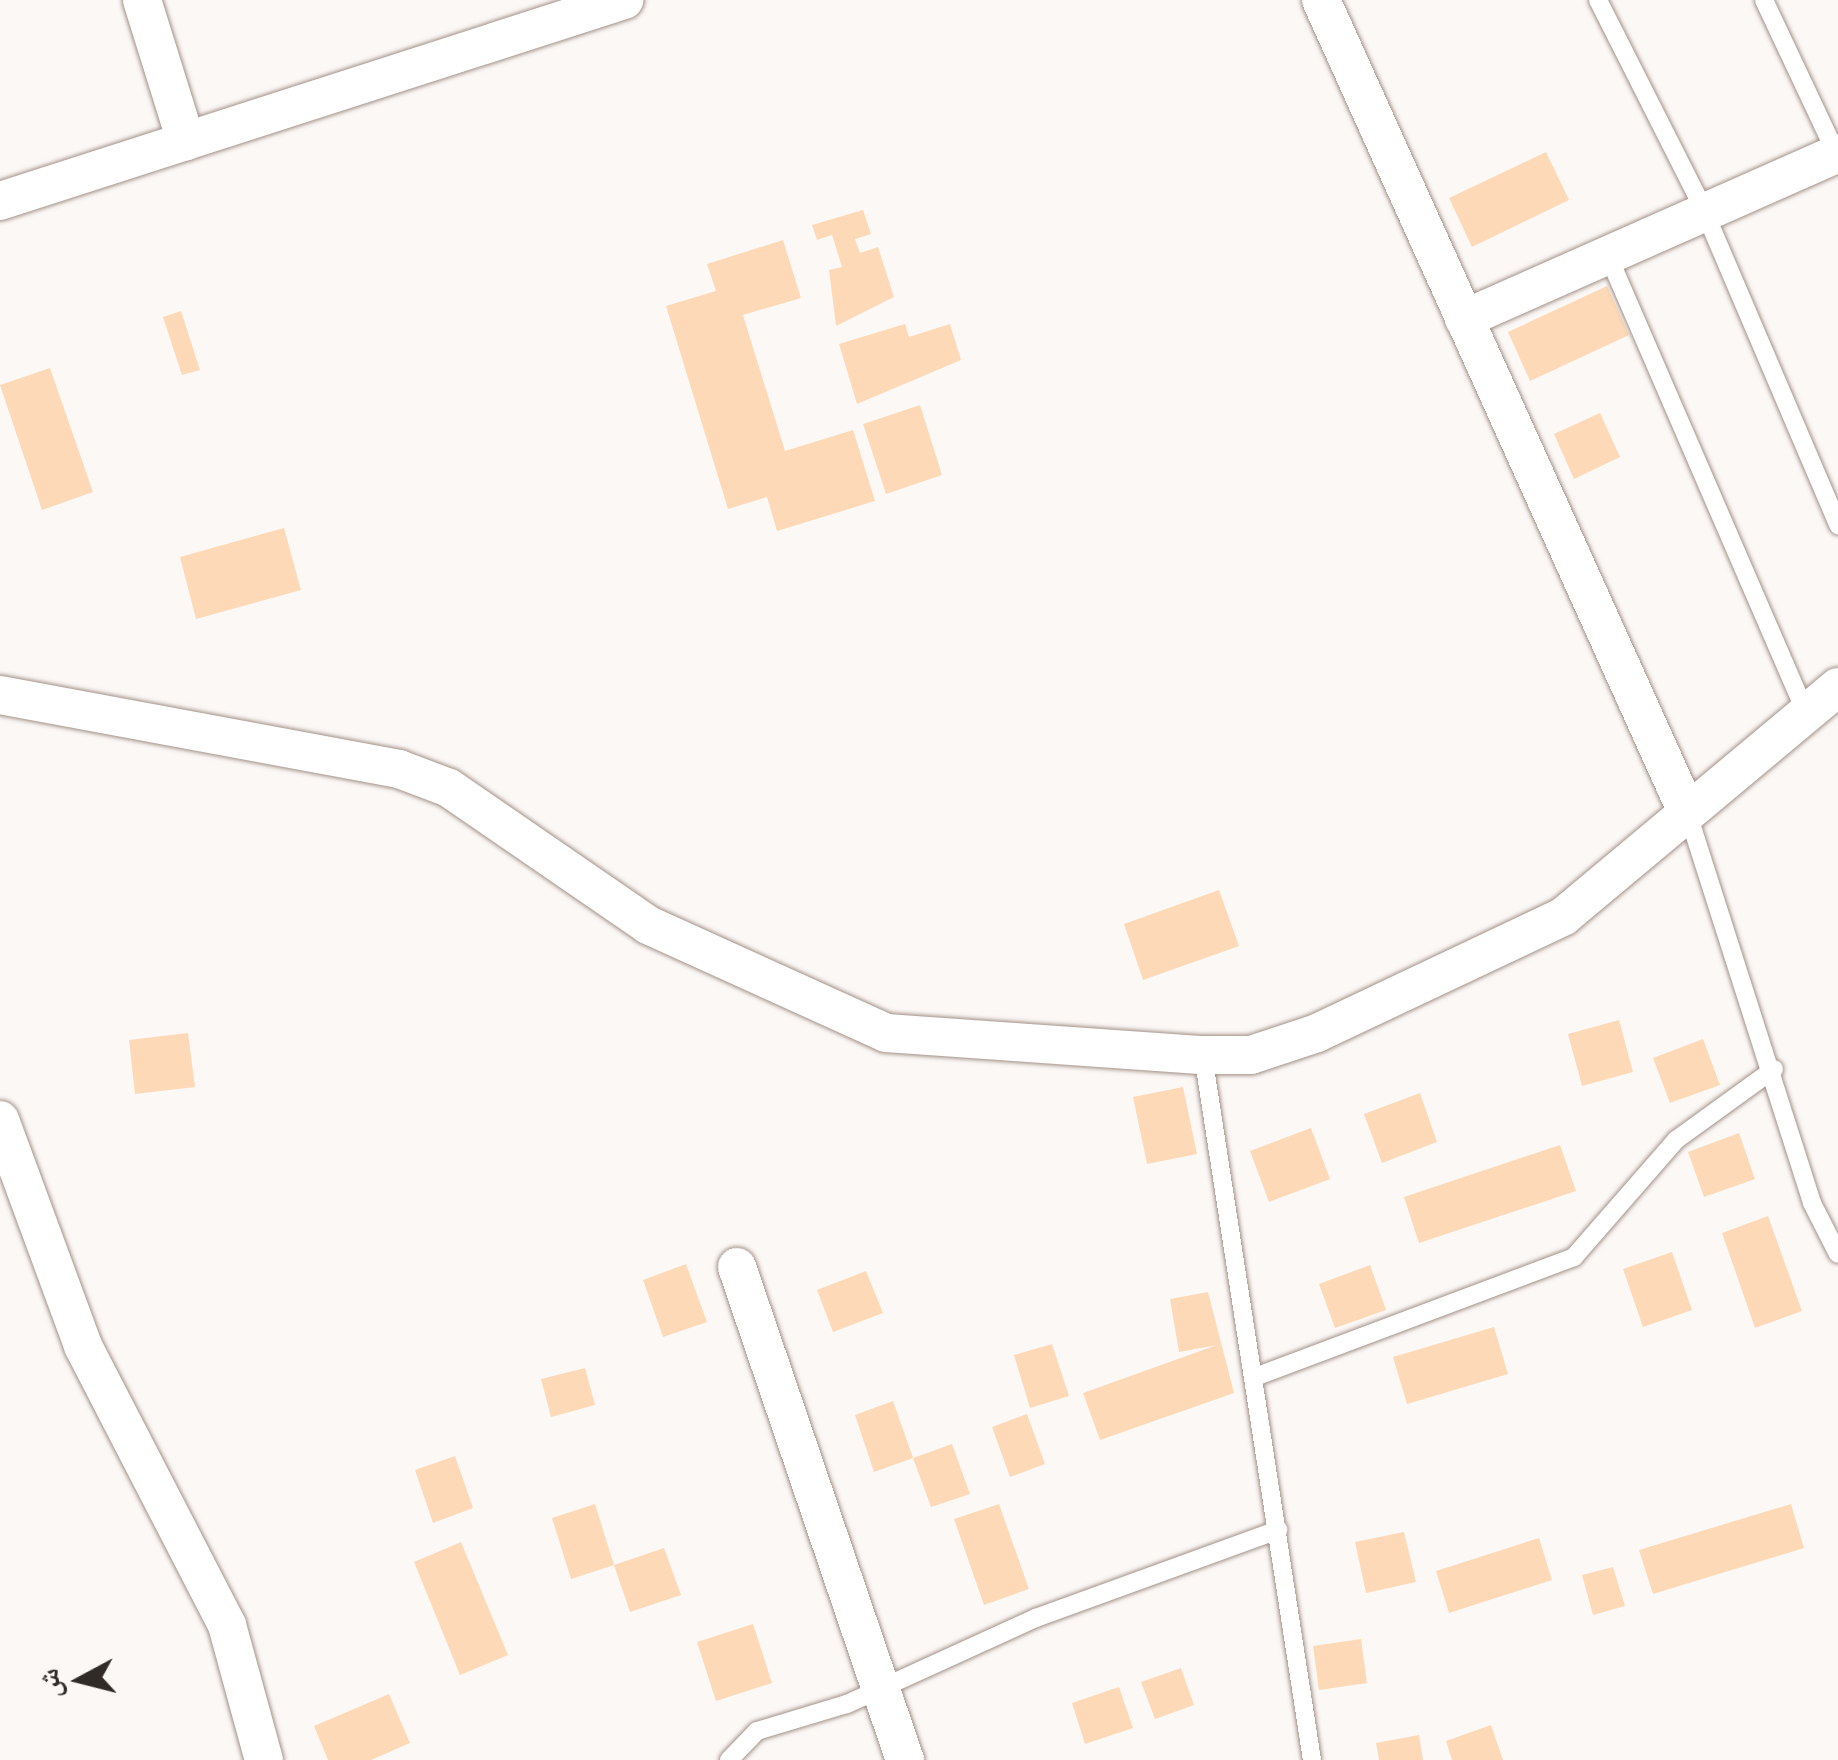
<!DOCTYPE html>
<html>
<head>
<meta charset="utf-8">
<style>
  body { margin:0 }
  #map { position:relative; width:1838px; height:1760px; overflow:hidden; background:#fcf8f6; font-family:"Zilla Slab","Noto Naskh Arabic",serif }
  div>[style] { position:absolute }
  .building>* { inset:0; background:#fdd9b7 }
  .roads { filter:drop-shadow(0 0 2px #a29188) drop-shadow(0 0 2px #a29188) }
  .service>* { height:18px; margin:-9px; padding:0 9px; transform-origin:9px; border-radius:9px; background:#fff }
  .minor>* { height:38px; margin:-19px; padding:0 19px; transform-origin:19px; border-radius:19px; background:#fff }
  span { translate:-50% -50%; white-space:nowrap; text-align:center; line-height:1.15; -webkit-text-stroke:8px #fcf8f6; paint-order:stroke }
  .north { position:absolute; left:30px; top:1630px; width:100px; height:100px; -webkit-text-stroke:8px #fcf8f6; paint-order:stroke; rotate:263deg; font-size:28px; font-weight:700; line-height:40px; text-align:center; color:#312b27 }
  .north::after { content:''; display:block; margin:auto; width:35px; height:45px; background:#312b27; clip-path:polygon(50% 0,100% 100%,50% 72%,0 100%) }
</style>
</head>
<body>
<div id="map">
  <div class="building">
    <i style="clip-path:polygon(1546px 152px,1569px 200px,1472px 247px,1449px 198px)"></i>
    <i style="clip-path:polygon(863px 210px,871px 234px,855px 239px,860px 253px,878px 247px,894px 297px,836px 326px,829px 270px,842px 267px,832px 235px,817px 240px,812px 225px)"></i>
    <i style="clip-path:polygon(783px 240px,801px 298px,743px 315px,785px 451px,853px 430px,875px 501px,777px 531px,767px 497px,728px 509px,666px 306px,716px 291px,707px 264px)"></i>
    <i style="clip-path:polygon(1607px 286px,1629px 335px,1530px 381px,1508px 332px)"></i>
    <i style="clip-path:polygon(181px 311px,200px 370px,182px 375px,163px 317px)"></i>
    <i style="clip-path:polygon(905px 324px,909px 337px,950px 324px,961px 360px,857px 404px,839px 344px)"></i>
    <i style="clip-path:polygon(50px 368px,93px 492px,42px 510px,0 385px)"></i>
    <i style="clip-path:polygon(920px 405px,942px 475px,886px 494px,863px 424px)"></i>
    <i style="clip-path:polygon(1600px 413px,1620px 457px,1574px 479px,1554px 434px)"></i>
    <i style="clip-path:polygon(284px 528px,301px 590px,196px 619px,180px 557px)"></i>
    <i style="clip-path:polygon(1219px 890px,1239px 946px,1143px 980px,1124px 924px)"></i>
    <i style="clip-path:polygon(1619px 1020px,1633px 1072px,1582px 1086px,1568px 1034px)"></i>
    <i style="clip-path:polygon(188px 1033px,195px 1087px,135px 1094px,129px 1040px)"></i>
    <i style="clip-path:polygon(1703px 1039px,1720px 1085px,1670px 1103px,1653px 1058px)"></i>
    <i style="clip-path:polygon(1183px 1087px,1197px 1154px,1147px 1164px,1133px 1097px)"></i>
    <i style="clip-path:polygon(1420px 1093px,1437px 1142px,1382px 1163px,1364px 1114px)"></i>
    <i style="clip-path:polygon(1311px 1128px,1330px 1179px,1269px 1202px,1250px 1151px)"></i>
    <i style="clip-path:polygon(1739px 1133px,1755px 1179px,1704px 1197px,1688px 1152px)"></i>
    <i style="clip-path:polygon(1560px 1145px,1576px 1191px,1419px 1243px,1404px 1197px)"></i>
    <i style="clip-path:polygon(1768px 1216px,1802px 1311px,1755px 1328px,1722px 1233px)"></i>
    <i style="clip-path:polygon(1672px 1252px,1692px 1310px,1643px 1327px,1623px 1269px)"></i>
    <i style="clip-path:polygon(686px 1264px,707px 1322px,663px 1337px,643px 1280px)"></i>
    <i style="clip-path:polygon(1370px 1265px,1386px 1310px,1335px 1328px,1319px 1284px)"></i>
    <i style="clip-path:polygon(866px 1271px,883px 1313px,833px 1332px,817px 1290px)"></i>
    <i style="clip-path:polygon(1208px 1292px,1234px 1393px,1100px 1440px,1083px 1393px,1217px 1345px,1179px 1352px,1170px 1299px)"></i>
    <i style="clip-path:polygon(1494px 1327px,1508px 1374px,1407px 1404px,1393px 1357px)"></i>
    <i style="clip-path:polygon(1052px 1344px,1069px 1396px,1030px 1408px,1014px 1355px)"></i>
    <i style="clip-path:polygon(585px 1368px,595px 1405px,551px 1417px,541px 1379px)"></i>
    <i style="clip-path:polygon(893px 1401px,913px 1458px,874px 1472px,855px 1415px)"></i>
    <i style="clip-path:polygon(1027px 1414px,1045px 1464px,1010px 1477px,992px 1427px)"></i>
    <i style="clip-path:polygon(952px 1444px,970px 1494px,931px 1507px,913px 1458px)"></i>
    <i style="clip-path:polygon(455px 1456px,473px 1508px,433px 1523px,415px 1470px)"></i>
    <i style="clip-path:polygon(595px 1504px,614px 1565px,571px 1579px,552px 1518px)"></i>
    <i style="clip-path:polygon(999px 1504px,1029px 1589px,984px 1605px,954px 1519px)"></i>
    <i style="clip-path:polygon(1791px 1504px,1804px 1548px,1653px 1594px,1639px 1550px)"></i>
    <i style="clip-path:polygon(1404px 1532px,1416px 1582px,1366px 1593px,1355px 1542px)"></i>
    <i style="clip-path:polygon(1539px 1538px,1552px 1580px,1449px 1613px,1436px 1571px)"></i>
    <i style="clip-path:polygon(461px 1542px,508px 1655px,460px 1675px,414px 1562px)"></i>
    <i style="clip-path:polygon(664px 1548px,681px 1595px,630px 1612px,614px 1565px)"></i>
    <i style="clip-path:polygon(1613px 1567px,1625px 1606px,1593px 1615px,1582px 1575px)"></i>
    <i style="clip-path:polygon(753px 1624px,772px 1683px,716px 1701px,697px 1642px)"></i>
    <i style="clip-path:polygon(1361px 1639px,1367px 1683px,1319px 1690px,1313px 1646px)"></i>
    <i style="clip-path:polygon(1181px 1668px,1194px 1705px,1155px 1719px,1141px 1682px)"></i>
    <i style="clip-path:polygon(1119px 1687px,1133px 1728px,1085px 1744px,1072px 1703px)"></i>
    <i style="clip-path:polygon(389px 1694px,410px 1743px,371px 1760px,328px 1760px,314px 1726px)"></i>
    <i style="clip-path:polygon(1491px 1725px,1503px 1760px,1452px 1760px,1446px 1741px)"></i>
    <i style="clip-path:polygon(1419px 1735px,1423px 1760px,1379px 1760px,1376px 1743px)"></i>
  </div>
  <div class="roads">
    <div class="service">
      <i style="left:1598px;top:0;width:233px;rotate:63.2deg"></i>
      <i style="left:1703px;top:208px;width:345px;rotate:66.9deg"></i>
      <i style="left:1764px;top:0;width:174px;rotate:64.8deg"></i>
      <i style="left:1607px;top:253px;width:501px;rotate:66.61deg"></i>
      <i style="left:1687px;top:811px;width:411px;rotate:72.3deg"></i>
      <i style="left:1812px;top:1203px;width:57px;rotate:63deg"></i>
      <i style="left:1203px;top:1055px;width:713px;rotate:81.21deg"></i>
      <i style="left:1255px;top:1377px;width:341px;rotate:-20.6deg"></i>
      <i style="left:1574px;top:1257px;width:155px;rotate:-48.9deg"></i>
      <i style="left:1676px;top:1140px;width:121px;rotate:-35.9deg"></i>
      <i style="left:729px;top:1760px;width:40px;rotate:-46deg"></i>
      <i style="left:757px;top:1731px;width:94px;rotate:-16.7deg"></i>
      <i style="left:847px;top:1704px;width:208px;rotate:-24.5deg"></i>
      <i style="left:1036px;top:1618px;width:258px;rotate:-20deg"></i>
    </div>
    <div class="minor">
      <i style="left:142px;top:0;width:148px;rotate:72.7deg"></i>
      <i style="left:1321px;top:0;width:888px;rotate:65.74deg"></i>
      <i style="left:0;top:201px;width:656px;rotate:-17.85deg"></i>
      <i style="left:1464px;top:319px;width:409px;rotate:-23.9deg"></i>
      <i style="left:0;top:695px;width:406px;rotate:10.5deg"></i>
      <i style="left:399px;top:769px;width:53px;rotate:20.8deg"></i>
      <i style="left:449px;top:788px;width:242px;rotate:34.5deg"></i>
      <i style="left:648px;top:925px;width:261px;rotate:24.4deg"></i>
      <i style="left:886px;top:1033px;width:318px;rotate:4deg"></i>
      <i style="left:1203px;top:1055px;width:48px"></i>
      <i style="left:1251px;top:1055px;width:70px;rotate:-18.4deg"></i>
      <i style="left:1317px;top:1033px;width:273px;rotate:-25.3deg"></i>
      <i style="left:1564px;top:916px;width:357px;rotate:-39.9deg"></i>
      <i style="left:0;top:1120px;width:241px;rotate:69.8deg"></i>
      <i style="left:83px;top:1346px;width:314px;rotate:62.7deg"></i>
      <i style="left:227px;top:1625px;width:140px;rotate:74.7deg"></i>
      <i style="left:737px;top:1267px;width:521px;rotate:71.18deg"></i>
    </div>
  </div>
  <div class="north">ش</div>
</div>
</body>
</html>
